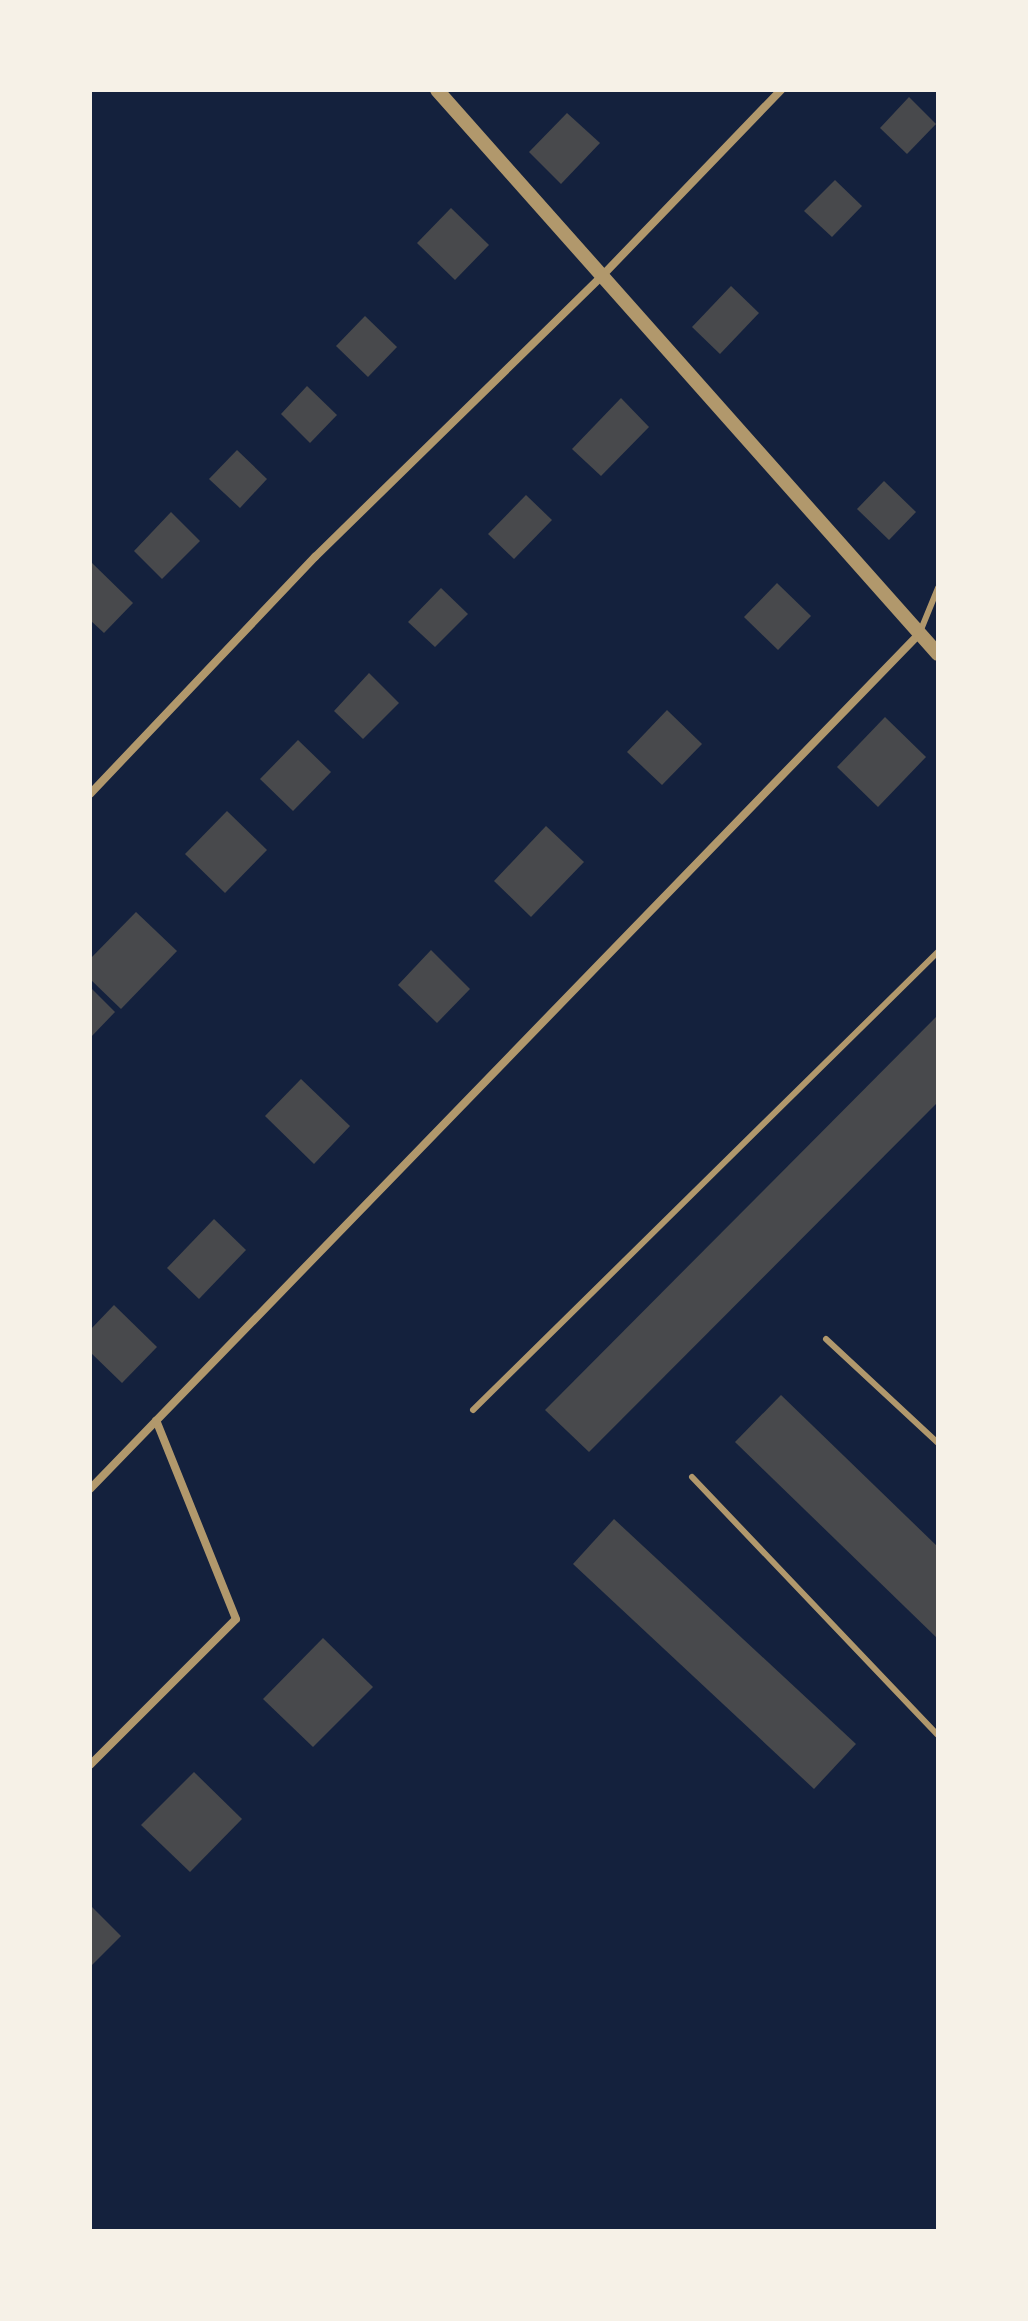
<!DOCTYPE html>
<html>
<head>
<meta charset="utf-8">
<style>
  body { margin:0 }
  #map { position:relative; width:1028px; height:2321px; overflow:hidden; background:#14213d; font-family:Mulish,sans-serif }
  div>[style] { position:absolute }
  .building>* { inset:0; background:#48494c }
  .service>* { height:6px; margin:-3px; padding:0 3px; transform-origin:3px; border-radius:3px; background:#b1986c }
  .minor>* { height:8px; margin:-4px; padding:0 4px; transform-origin:4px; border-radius:4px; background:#b1986c }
  .tertiary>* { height:14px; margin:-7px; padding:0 7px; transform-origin:7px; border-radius:7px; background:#b1986c }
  span { translate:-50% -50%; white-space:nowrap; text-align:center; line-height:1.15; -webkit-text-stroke:8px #f6f1e7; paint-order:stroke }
  .frame { position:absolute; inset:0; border:92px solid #f6f1e7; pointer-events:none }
</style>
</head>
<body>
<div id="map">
  <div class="building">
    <i style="clip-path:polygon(909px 97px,936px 124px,907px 154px,880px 128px)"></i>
    <i style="clip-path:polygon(567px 113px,600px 143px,561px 184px,529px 152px)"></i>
    <i style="clip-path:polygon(835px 180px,862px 206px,832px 237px,804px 211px)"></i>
    <i style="clip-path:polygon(451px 208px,489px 245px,455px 280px,417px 243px)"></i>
    <i style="clip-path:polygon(731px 286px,759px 313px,720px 354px,692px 327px)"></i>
    <i style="clip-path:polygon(365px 316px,397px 347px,368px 377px,336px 346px)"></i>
    <i style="clip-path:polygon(307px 386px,337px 415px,310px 443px,281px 414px)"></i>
    <i style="clip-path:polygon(621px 398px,649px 427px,601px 476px,572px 449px)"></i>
    <i style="clip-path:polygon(237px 450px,267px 479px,240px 508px,209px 479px)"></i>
    <i style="clip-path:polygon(884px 481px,916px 512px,889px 540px,857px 509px)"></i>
    <i style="clip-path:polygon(526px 495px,552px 520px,514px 559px,488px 534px)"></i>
    <i style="clip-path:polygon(171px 512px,200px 541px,162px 579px,134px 551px)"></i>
    <i style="clip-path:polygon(90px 561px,133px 603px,104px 633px,90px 620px)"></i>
    <i style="clip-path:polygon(777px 583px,811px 616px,778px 650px,744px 617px)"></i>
    <i style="clip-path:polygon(441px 588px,468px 614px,435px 647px,408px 622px)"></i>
    <i style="clip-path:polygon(369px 673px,399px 703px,363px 739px,334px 711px)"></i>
    <i style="clip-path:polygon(667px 710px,702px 744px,662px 785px,627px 752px)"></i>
    <i style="clip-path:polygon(885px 717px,926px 757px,878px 807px,837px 767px)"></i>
    <i style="clip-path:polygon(298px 740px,331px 772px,293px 811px,260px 779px)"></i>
    <i style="clip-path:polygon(227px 811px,267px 850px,225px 893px,185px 854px)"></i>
    <i style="clip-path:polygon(546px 826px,584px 862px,531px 917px,494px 881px)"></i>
    <i style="clip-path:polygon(136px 912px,177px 951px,121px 1009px,90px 979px,90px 959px)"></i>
    <i style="clip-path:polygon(431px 950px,470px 989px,437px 1023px,398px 985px)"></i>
    <i style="clip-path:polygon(90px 987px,115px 1012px,90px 1038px)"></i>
    <i style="clip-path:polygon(938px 1015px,938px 1102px,589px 1452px,545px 1410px)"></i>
    <i style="clip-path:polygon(301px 1079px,350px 1126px,314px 1164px,265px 1116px)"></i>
    <i style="clip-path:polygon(214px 1219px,246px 1250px,199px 1299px,167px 1268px)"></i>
    <i style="clip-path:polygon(114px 1305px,157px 1347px,122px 1383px,90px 1352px,90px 1330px)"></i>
    <i style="clip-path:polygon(781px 1395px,938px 1547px,938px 1639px,735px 1442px)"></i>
    <i style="clip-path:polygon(614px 1519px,856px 1744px,814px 1789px,573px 1564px)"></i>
    <i style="clip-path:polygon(323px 1638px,373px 1687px,313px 1747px,263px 1699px)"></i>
    <i style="clip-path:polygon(194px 1772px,242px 1819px,190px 1872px,141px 1825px)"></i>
    <i style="clip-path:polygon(90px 1905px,121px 1936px,90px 1967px)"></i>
  </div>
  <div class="service">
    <i style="left:920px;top:632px;width:48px;rotate:-67.8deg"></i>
    <i style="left:826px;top:1339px;width:153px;rotate:42.9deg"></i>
    <i style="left:473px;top:1410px;width:653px;rotate:-44.57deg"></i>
    <i style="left:692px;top:1477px;width:356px;rotate:46.4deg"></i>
  </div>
  <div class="minor">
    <i style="left:90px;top:794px;width:327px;rotate:-46.5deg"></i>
    <i style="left:315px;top:557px;width:400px;rotate:-44.4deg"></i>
    <i style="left:601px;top:277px;width:260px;rotate:-46.1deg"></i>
    <i style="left:90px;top:1489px;width:1192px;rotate:-45.88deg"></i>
    <i style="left:90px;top:1765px;width:206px;rotate:-45deg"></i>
    <i style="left:236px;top:1619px;width:214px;rotate:-111.9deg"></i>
  </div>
  <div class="tertiary">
    <i style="left:437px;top:90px;width:754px;rotate:48.39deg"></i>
  </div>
  <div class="frame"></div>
</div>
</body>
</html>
